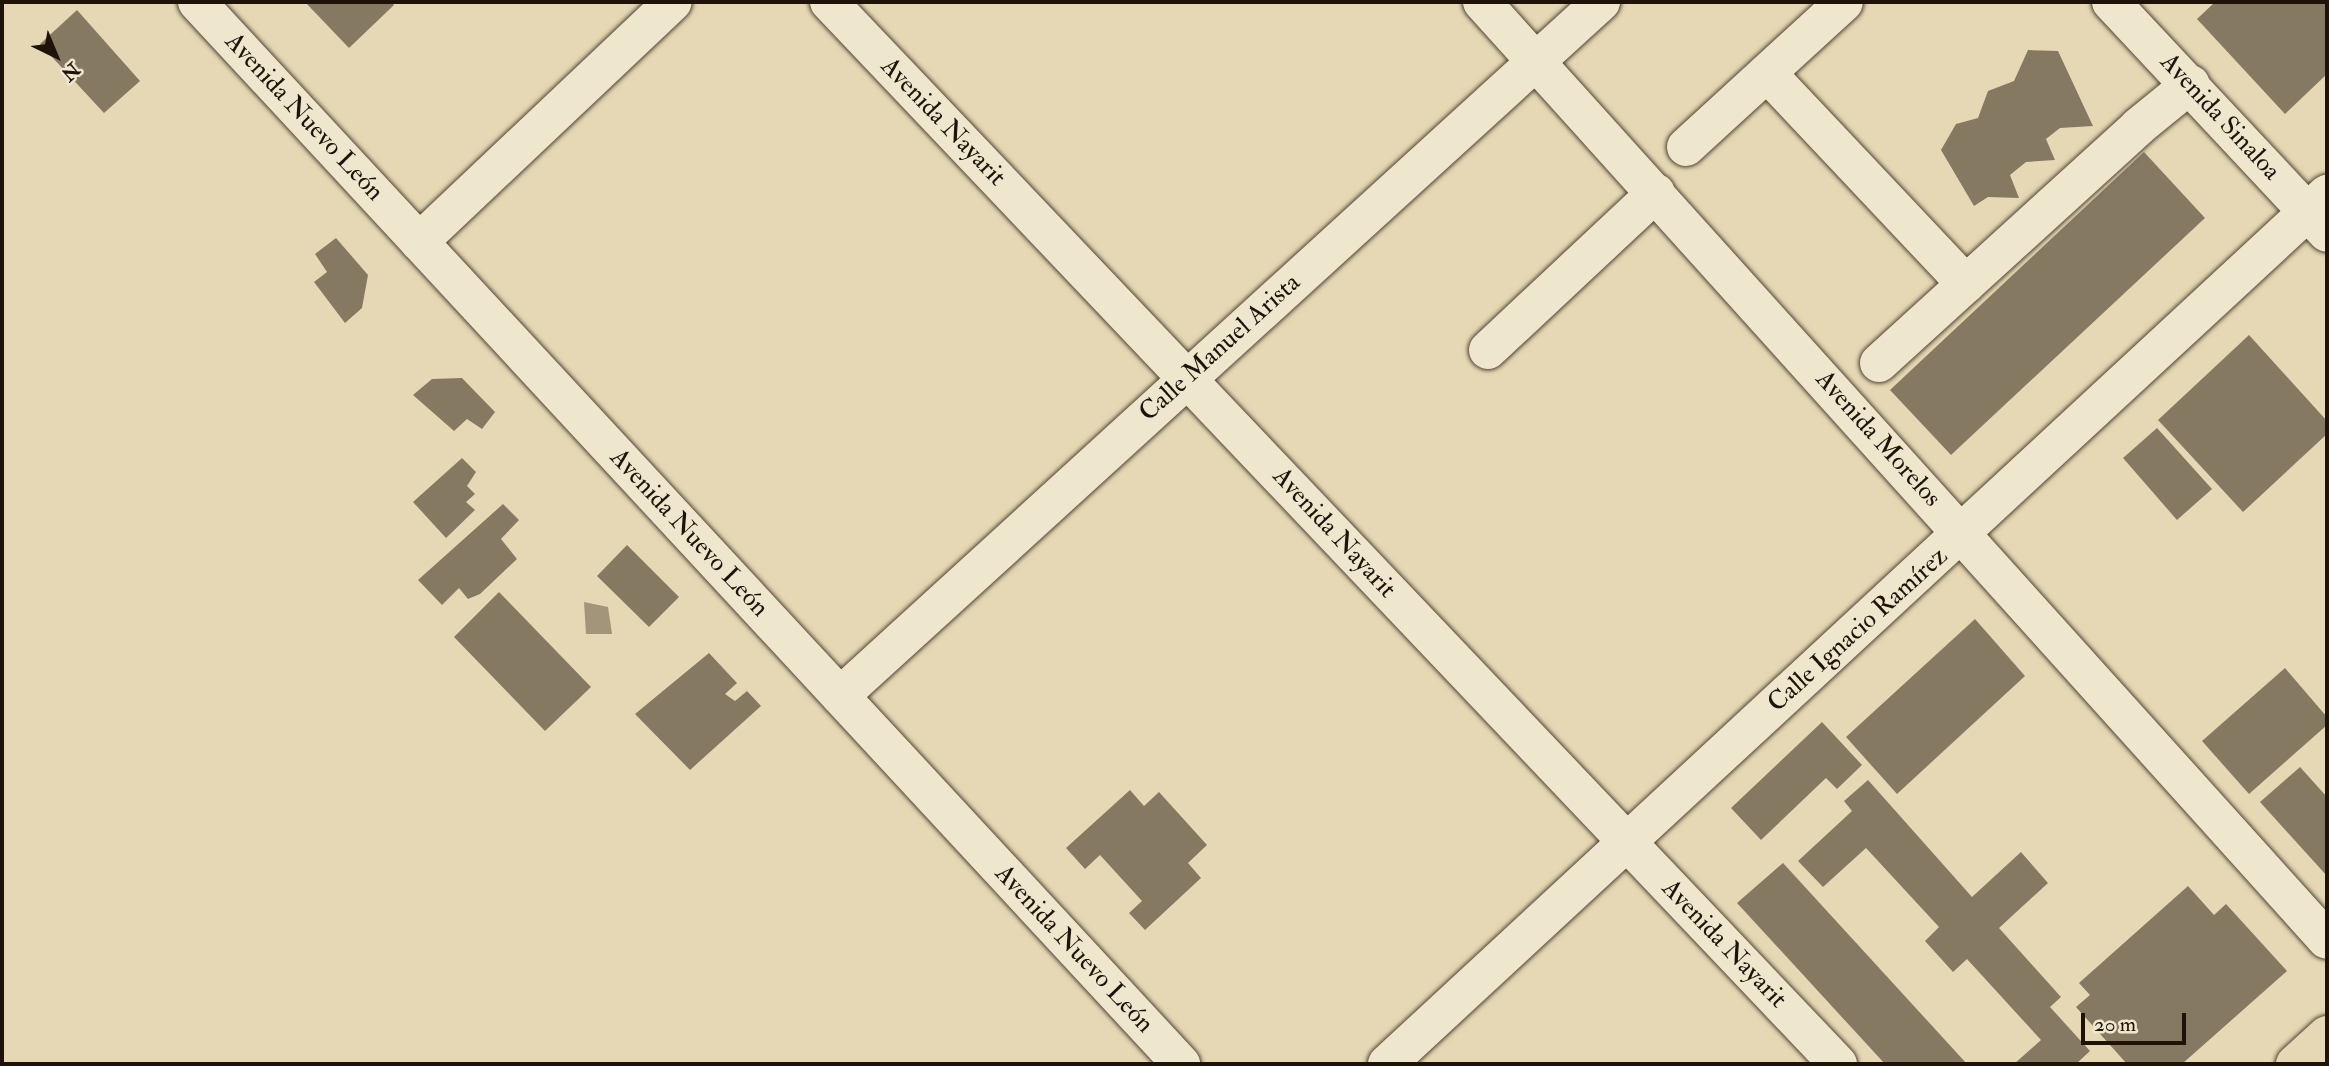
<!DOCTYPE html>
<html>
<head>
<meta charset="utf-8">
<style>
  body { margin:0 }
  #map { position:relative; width:2329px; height:1066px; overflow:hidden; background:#e6d8b4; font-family:"IM FELL Double Pica",serif }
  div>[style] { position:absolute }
  .water>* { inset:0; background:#a2957a }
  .building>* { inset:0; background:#867962 }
  .roads { filter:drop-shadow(0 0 2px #514434) drop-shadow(0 0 2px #514434) }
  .minor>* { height:38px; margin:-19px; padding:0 19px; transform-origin:19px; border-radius:19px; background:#efe6ce }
  .major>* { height:38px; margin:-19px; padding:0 19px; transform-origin:19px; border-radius:19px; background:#e6d8b4 }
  span { translate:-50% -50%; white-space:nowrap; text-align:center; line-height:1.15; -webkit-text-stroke:6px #efe6ce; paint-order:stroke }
  .street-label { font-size:26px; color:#1f1309 }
  .frame { position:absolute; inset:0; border:4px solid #1f1309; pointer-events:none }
  .north { position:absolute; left:21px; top:21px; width:70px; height:70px; -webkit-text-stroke:5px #efe6ce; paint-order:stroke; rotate:137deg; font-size:19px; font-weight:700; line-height:28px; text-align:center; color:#1f1309 }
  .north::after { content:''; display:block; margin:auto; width:24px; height:32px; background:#1f1309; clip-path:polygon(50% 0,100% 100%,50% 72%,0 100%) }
  .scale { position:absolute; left:2081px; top:1013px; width:105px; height:32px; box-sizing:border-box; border:4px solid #1f1309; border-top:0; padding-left:9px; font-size:21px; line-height:24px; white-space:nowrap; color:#1f1309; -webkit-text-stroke:5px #efe6ce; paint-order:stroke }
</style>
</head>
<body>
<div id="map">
  <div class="water">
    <i style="clip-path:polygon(584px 602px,608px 607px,612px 634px,586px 634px)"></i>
  </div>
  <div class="building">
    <i style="clip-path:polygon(305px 2px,391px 2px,394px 5px,349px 48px)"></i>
    <i style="clip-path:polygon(2215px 2px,2327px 2px,2327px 74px,2285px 114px,2197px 19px)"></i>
    <i style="clip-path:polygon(77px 10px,140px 81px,104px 113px,40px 44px)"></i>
    <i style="clip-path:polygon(2028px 50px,2058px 51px,2093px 126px,2060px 128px,2046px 139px,2055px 160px,2026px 162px,2010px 175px,2019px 198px,1988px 197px,1974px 206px,1941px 150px,1956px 124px,1978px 118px,1988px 91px,2014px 81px)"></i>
    <i style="clip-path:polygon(2144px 152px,2205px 218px,1951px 455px,1890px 390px)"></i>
    <i style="clip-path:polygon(336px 238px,368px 275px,362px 308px,345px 323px,314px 282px,327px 272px,315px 254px)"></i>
    <i style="clip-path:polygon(2249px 335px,2327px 421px,2327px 434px,2243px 512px,2158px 420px)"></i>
    <i style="clip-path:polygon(462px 378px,495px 412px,482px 429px,467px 419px,454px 431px,413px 395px,432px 379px)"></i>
    <i style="clip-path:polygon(2157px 428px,2212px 489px,2177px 520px,2123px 458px)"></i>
    <i style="clip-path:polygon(462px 458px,476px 472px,467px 486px,475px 494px,466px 502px,475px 510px,446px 538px,413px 502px)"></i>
    <i style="clip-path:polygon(503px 504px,519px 520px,501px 539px,517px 559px,480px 594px,468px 599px,459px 588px,442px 605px,418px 580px)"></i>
    <i style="clip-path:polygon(627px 545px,679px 597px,649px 627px,597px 576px)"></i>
    <i style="clip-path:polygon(499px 592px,591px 687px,545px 731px,454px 637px)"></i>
    <i style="clip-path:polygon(1975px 619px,2025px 676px,1897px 794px,1846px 737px)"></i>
    <i style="clip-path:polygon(709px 653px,737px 683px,725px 694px,735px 701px,747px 691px,761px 706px,690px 770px,635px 714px)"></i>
    <i style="clip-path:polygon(2285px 668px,2327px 717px,2327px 725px,2249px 794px,2202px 741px)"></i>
    <i style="clip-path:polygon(1822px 722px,1862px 765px,1837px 789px,1826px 778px,1761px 840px,1731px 808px)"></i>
    <i style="clip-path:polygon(2300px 767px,2327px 797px,2327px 876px,2260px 802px)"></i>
    <i style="clip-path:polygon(1868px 780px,1972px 897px,2021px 852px,2048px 883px,1999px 928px,2061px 997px,2050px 1007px,2090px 1051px,2076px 1064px,2014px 1064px,2041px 1040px,1967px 959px,1953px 972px,1925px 941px,1939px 927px,1866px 848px,1823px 887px,1798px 861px,1852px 811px,1844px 801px)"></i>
    <i style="clip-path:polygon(1130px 790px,1144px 806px,1159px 792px,1207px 845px,1188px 863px,1201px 878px,1145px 930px,1129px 913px,1142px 901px,1100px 855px,1085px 869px,1066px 848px)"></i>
    <i style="clip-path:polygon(1783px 863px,1967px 1064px,1885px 1064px,1737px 903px)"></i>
    <i style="clip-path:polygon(2188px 886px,2214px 915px,2226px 904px,2287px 971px,2182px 1064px,2127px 1064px,2076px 1007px,2090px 995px,2079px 983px)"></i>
  </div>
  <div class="roads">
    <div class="minor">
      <i style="left:197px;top:2px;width:1448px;rotate:47.18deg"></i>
      <i style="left:829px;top:2px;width:1465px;rotate:46.47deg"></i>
      <i style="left:1482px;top:2px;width:1262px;rotate:47.99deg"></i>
      <i style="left:2111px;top:2px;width:316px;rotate:46.9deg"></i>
      <i style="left:1767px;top:73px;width:290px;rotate:46.7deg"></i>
      <i style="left:1686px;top:147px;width:214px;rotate:-42.5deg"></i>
      <i style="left:419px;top:242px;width:349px;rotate:-43.4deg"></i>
      <i style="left:1488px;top:350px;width:230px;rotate:-43.1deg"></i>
      <i style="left:1879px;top:363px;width:350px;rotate:-42.3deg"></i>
      <i style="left:2138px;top:127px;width:68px;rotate:-39.1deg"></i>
      <i style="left:840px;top:696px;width:1030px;rotate:-42.36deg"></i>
      <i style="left:1387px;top:1064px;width:1281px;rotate:-42.79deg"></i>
    </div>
    <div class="major">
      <i style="left:2295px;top:1064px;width:43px;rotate:-42.2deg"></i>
    </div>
  </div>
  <div class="street-label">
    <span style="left:304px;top:117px;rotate:47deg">Avenida Nuevo León</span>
    <span style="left:2220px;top:117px;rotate:47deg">Avenida Sinaloa</span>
    <span style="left:943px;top:122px;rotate:46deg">Avenida Nayarit</span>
    <span style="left:1220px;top:348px;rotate:-42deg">Calle Manuel Arista</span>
    <span style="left:1878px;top:439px;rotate:48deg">Avenida Morelos</span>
    <span style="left:689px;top:533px;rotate:47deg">Avenida Nuevo León</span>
    <span style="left:1334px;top:533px;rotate:47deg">Avenida Nayarit</span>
    <span style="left:1858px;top:630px;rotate:-42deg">Calle Ignacio Ramírez</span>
    <span style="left:1724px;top:944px;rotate:46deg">Avenida Nayarit</span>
    <span style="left:1074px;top:949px;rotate:47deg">Avenida Nuevo León</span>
  </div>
  <div class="frame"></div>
  <div class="north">N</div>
  <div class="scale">20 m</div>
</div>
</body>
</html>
